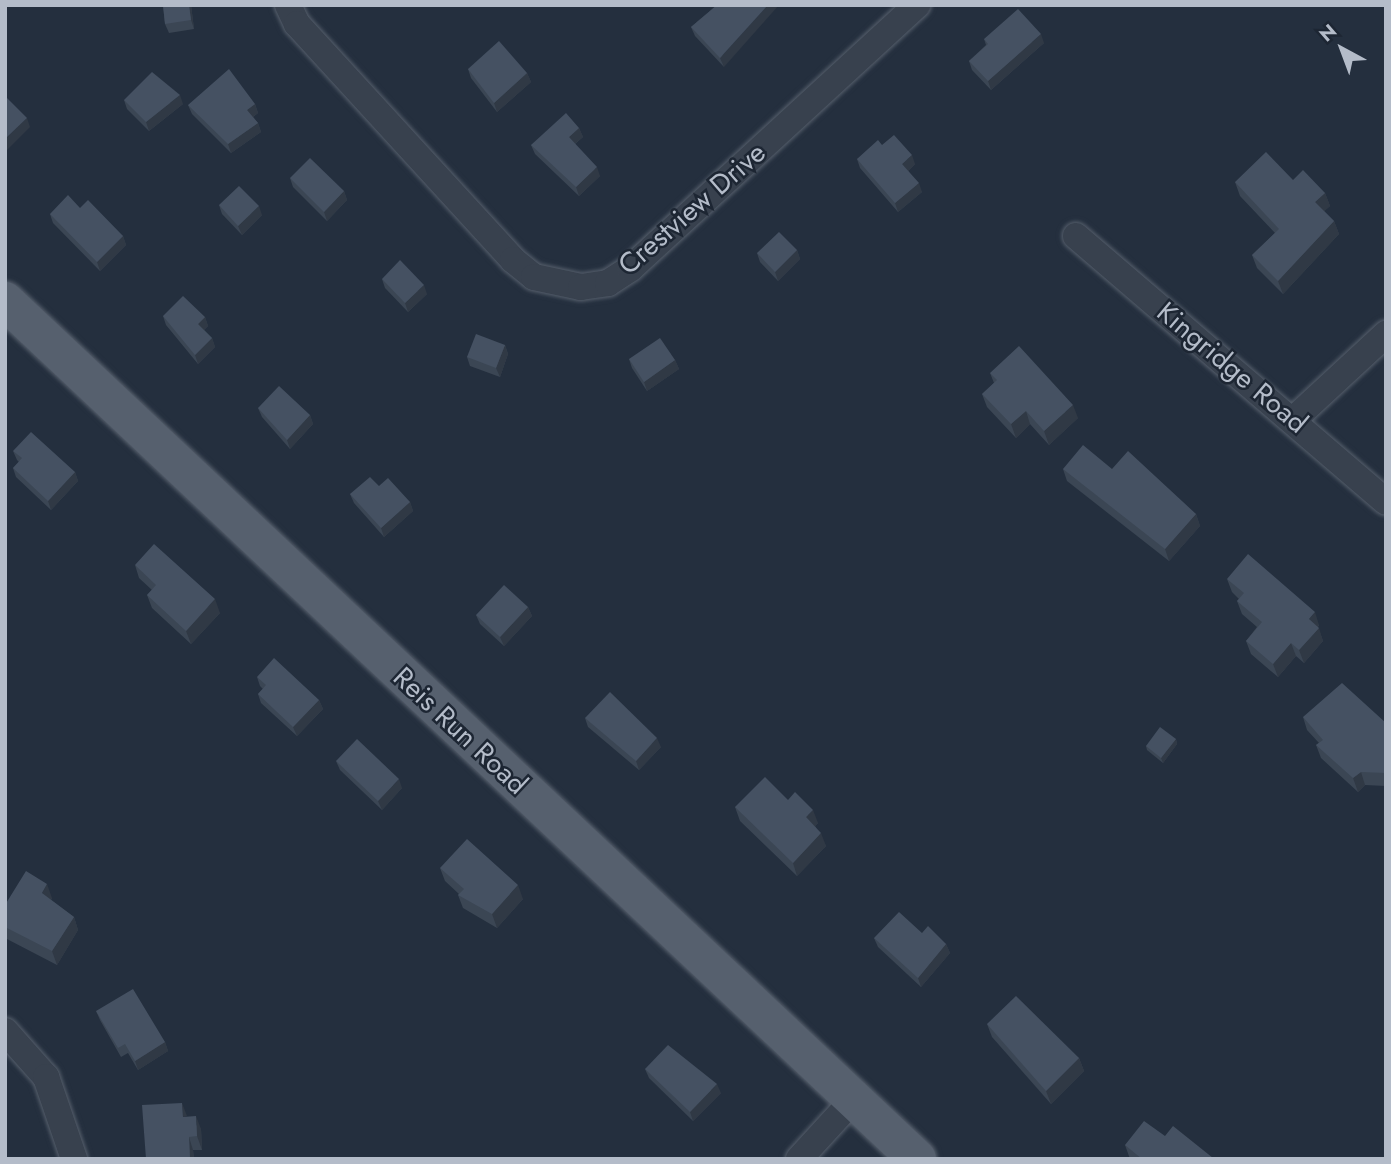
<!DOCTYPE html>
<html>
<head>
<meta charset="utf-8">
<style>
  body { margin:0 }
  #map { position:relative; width:1391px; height:1164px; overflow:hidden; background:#242f3e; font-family:Jost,sans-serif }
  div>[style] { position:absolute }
  .roads { filter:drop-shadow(0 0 2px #565f6c) drop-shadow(0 0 2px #565f6c) }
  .minor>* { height:26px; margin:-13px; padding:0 13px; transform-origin:13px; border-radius:13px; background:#38414e }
  .primary>* { height:38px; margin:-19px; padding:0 19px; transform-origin:19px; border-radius:19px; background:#56606e }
  .wall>* { inset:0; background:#3b4654 }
  .shaded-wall>* { inset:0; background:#303945 }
  .building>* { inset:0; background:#455162 }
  span { translate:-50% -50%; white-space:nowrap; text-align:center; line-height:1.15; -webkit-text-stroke:5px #1d2633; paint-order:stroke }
  .street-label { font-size:28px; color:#b4bcc9 }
  .frame { position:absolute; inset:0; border:7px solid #b4bcc9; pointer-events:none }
  .north { position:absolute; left:1307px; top:14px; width:70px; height:70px; -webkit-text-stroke:5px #1d2633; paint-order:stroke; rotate:319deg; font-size:19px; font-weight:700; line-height:28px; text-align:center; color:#b4bcc9 }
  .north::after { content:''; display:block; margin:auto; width:24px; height:32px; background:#b4bcc9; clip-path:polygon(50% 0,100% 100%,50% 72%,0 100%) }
</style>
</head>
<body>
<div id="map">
  <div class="roads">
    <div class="minor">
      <i style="left:288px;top:5px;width:21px;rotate:65deg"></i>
      <i style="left:297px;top:24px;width:320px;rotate:47.5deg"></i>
      <i style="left:513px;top:260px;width:27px;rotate:39deg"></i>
      <i style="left:534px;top:277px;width:48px;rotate:12deg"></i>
      <i style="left:581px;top:287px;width:27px;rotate:-8deg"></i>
      <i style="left:608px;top:283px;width:27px;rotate:-33deg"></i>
      <i style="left:631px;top:268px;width:389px;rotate:-42.6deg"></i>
      <i style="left:1076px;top:236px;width:408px;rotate:40.6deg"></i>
      <i style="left:1293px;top:420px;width:127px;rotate:-42.8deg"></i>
      <i style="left:5px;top:1031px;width:62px;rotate:48.3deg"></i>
      <i style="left:46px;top:1077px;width:87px;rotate:71.1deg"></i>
      <i style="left:799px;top:1159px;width:80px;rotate:-47.5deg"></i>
    </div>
    <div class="primary">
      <i style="left:5px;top:301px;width:1252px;rotate:43.25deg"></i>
    </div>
  </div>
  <div class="wall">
    <i style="clip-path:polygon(163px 5px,191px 5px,194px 29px,169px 33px,165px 24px)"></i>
    <i style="clip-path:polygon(717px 5px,724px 67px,695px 36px,691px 27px)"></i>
    <i style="clip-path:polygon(984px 39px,1044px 43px,991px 90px,972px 70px,969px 61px,986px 45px)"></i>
    <i style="clip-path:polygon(468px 69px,527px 73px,531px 82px,497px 112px,471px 78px)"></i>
    <i style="clip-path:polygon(124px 100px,183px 104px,149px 131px,127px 109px)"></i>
    <i style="clip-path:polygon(255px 104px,258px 113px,253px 117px,258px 123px,261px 132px,231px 153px,192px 114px,188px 105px)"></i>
    <i style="clip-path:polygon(579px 128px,583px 137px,575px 144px,600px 176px,579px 196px,535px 154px,531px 145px)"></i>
    <i style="clip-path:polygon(882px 145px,915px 164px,908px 171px,922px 192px,898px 212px,860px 168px,857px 159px)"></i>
    <i style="clip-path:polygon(290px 178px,344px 191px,347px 200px,327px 221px,293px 187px)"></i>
    <i style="clip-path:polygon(1293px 180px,1325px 193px,1330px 206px,1324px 211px,1334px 221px,1339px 234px,1283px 294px,1257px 268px,1252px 255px,1275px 233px,1240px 196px,1235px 182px)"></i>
    <i style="clip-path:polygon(219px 205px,262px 215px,242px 235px,222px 214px)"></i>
    <i style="clip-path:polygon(80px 208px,123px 236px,126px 245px,100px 271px,53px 223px,50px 214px)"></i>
    <i style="clip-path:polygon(797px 250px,800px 259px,778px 281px,760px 262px,757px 253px)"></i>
    <i style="clip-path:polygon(382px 279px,427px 294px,408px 312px,385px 288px)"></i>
    <i style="clip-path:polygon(163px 316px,205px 317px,208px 326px,204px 330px,212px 338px,215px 347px,198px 364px,166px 325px)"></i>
    <i style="clip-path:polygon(505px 345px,508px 354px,500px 377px,470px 366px,467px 357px)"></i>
    <i style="clip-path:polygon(629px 359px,675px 360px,679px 369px,647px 391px,632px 368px)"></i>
    <i style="clip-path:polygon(990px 373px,1078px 418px,1049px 445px,1030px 424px,1016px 438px,987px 407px,982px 394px,994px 383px)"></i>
    <i style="clip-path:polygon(258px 408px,310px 415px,313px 424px,290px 449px,262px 417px)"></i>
    <i style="clip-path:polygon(13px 451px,75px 472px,78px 481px,51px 510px,16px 477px,13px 468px,19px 462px,17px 460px)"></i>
    <i style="clip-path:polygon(1063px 469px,1112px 469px,1196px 514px,1200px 526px,1169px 561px,1067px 481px)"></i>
    <i style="clip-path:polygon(379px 486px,410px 502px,413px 511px,384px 537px,354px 503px,350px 494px)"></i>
    <i style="clip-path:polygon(135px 565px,220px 613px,191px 644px,152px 608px,147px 595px,152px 590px,139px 578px)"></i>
    <i style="clip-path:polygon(1227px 579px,1319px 625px,1318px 627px,1323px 641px,1304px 663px,1296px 656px,1278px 677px,1251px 654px,1246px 641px,1257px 627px,1242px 614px,1237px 601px,1239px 599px,1232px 592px)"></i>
    <i style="clip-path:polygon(528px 607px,532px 616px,504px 646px,480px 624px,476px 615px)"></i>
    <i style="clip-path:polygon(257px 677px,319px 700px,323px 709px,297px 736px,261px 703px,258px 694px,263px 689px,260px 686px)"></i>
    <i style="clip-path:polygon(1303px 717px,1386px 723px,1386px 786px,1365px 785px,1358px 792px,1321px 758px,1316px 745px,1319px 743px,1307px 730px)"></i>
    <i style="clip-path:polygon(585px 718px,661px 747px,639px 770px,588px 727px)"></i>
    <i style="clip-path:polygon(1176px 739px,1177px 744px,1163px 763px,1147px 750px,1146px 746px)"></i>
    <i style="clip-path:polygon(336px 761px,402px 788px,382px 810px,340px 770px)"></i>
    <i style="clip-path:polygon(788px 800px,818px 823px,815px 826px,826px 846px,797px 876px,740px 821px,735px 807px)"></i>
    <i style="clip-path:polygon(440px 868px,523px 899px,497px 928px,463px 908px,458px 895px,459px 894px,445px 881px)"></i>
    <i style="clip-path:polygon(52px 898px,51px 900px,74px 917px,78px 930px,57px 965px,5px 938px,5px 905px)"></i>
    <i style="clip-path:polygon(922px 933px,946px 944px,950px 953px,921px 987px,878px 947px,874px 938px)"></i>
    <i style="clip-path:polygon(96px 1011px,165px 1042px,168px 1051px,138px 1070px,128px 1053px,121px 1057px,100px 1020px)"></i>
    <i style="clip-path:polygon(987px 1024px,1079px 1058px,1084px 1071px,1051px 1104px,992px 1037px)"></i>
    <i style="clip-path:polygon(645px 1069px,721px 1093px,693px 1121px,649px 1078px)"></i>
    <i style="clip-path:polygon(187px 1117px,201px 1129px,202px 1150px,193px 1150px,194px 1159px,146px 1159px)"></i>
    <i style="clip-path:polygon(1165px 1136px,1213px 1159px,1130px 1159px,1125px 1145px)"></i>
  </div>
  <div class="shaded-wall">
    <i style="clip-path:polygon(189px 5px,191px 5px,194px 29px,191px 20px)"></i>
    <i style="clip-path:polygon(768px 5px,779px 5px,724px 67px,720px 58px)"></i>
    <i style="clip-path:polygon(1041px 34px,1044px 43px,991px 90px,988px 81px)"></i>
    <i style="clip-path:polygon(527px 73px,531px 82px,497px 112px,494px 103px)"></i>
    <i style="clip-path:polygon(180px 95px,183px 104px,149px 131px,146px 122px)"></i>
    <i style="clip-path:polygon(255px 104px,258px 113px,250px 119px,247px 110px)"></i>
    <i style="clip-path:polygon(27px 118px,30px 127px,6px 151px,5px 139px)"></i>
    <i style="clip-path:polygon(258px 123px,261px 132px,231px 153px,228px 144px)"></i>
    <i style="clip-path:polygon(579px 128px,583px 137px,572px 146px,569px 137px)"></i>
    <i style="clip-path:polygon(912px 155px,915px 164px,906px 173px,902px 164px)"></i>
    <i style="clip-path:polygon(597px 167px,600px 176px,579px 196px,576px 187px)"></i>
    <i style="clip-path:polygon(919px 183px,922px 192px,898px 212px,895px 203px)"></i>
    <i style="clip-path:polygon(344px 191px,347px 200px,327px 221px,324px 212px)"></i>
    <i style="clip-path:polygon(1325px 193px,1330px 206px,1320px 215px,1315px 202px)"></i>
    <i style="clip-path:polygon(259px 206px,262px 215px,242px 235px,238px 226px)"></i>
    <i style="clip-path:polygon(1334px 221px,1339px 234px,1283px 294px,1278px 281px)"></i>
    <i style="clip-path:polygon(123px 236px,126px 245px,100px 271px,97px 262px)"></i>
    <i style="clip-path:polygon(797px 250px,800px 259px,778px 281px,775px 272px)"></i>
    <i style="clip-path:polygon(424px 285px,427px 294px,408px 312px,405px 303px)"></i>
    <i style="clip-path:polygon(205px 317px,208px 326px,201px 333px,198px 324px)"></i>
    <i style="clip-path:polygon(212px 338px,215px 347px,198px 364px,195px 355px)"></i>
    <i style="clip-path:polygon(505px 345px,508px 354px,500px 377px,496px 368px)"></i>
    <i style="clip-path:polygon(675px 360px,679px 369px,647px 391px,644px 382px)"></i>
    <i style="clip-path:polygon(1073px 405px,1078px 418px,1049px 445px,1044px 431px)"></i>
    <i style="clip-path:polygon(1026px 411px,1030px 424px,1016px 438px,1011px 424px)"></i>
    <i style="clip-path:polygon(310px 415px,313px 424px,290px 449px,287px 440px)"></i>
    <i style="clip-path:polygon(75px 472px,78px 481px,51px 510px,48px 501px)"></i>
    <i style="clip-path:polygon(410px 502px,413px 511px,384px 537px,381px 528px)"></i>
    <i style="clip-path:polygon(1196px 514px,1200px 526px,1169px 561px,1165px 549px)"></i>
    <i style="clip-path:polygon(215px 599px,220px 613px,191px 644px,186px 631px)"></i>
    <i style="clip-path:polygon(528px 607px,532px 616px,504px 646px,500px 637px)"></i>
    <i style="clip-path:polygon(1315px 612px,1319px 625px,1313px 632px,1309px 619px)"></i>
    <i style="clip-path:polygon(1319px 628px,1323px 641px,1304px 663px,1299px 650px)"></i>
    <i style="clip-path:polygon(1291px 643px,1296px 656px,1278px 677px,1273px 664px)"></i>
    <i style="clip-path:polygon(319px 700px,323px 709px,297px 736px,293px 727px)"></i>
    <i style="clip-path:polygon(657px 738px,661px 747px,639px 770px,636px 761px)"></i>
    <i style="clip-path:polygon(1176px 739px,1177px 744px,1163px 763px,1161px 758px)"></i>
    <i style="clip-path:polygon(1361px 772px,1365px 785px,1358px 792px,1353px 778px)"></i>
    <i style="clip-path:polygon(399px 779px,402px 788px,382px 810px,378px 801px)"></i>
    <i style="clip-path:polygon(813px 810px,818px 823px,811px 831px,806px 817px)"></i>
    <i style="clip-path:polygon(821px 833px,826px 846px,797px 876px,793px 863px)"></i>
    <i style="clip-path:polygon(47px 884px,52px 898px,47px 906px,42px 893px)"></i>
    <i style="clip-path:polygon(518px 885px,523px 899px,497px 928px,492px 914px)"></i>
    <i style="clip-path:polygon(74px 917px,78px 930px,57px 965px,52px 951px)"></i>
    <i style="clip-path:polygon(946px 944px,950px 953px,921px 987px,918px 978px)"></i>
    <i style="clip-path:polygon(165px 1042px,168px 1051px,138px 1070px,135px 1061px)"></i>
    <i style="clip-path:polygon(1079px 1058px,1084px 1071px,1051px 1104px,1046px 1091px)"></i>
    <i style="clip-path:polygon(717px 1084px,721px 1093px,693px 1121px,690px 1112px)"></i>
    <i style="clip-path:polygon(182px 1103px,187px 1116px,183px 1117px)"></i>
    <i style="clip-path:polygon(196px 1116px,201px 1129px,202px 1150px,197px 1136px)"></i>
    <i style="clip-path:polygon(189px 1137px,193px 1150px,194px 1159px,190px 1159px)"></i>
  </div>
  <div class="building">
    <i style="clip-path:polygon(163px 5px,189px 5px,191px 20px,165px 24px)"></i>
    <i style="clip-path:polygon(717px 5px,768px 5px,720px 58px,691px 27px)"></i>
    <i style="clip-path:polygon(1018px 9px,1041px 34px,988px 81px,969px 61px,988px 44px,984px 39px)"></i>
    <i style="clip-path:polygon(499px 41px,527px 73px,494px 103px,468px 69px)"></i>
    <i style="clip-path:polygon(229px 69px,255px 104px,247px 110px,258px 123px,228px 144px,188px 105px)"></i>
    <i style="clip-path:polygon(152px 72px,180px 95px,146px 122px,124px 100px)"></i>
    <i style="clip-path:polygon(5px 96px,27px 118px,5px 139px)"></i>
    <i style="clip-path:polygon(566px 113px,579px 128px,569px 137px,597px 167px,576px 187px,531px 145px)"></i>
    <i style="clip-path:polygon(894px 135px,912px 155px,902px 164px,919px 183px,895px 203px,857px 159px,878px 140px,882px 145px)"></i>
    <i style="clip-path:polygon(1266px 152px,1293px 180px,1303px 170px,1325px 193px,1315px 202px,1334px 221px,1278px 281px,1252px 255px,1279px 229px,1235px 182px)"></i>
    <i style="clip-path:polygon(310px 158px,344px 191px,324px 212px,290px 178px)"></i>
    <i style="clip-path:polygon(239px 186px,259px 206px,238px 226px,219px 205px)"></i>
    <i style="clip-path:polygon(68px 195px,80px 208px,88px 200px,123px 236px,97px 262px,50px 214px)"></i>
    <i style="clip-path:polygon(779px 232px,797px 250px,775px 272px,757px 253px)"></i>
    <i style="clip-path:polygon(400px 260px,424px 285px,405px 303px,382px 279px)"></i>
    <i style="clip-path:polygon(183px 296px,205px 317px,198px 324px,212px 338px,195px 355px,163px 316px)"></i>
    <i style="clip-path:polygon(476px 334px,505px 345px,496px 368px,467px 357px)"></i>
    <i style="clip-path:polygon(660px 338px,675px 360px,644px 382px,629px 359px)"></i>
    <i style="clip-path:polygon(1019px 346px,1073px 405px,1044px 431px,1026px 411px,1011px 424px,982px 394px,997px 380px,990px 373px)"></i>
    <i style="clip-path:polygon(279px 386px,310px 415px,287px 440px,258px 408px)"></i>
    <i style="clip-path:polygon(31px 432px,75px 472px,48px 501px,13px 468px,22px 458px,13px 451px)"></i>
    <i style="clip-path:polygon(1083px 445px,1112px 469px,1128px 451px,1196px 514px,1165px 549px,1063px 469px)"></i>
    <i style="clip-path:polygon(370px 477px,379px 486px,388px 478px,410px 502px,381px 528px,350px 494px)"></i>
    <i style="clip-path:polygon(154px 544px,215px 599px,186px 631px,147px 595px,156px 585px,135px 565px)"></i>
    <i style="clip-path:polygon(1248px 554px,1315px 612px,1309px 619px,1319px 628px,1299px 650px,1291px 643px,1273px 664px,1246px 641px,1262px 622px,1237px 601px,1244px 593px,1227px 579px)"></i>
    <i style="clip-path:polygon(504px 585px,528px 607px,500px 637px,476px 615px)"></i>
    <i style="clip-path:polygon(274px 658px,319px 700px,293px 727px,258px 694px,266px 685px,257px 677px)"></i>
    <i style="clip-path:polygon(1342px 683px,1386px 723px,1386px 773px,1361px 772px,1353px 778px,1316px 745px,1323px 740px,1303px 717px)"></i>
    <i style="clip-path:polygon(610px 692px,657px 738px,636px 761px,585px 718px)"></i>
    <i style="clip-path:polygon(1160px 727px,1176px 739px,1161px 758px,1146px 746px)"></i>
    <i style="clip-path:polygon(357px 739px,399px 779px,378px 801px,336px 761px)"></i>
    <i style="clip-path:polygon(765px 777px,788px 800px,795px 792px,813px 810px,806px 817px,821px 833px,793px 863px,735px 807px)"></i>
    <i style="clip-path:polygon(467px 839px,518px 885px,492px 914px,458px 895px,464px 889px,440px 868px)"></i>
    <i style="clip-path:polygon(26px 871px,47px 884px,42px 893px,74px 917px,52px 951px,5px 927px,5px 905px)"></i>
    <i style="clip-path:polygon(899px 912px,922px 933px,928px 926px,946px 944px,918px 978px,874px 938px)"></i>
    <i style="clip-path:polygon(133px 989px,165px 1042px,135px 1061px,125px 1044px,118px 1048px,96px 1011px)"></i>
    <i style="clip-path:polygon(1016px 996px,1079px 1058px,1046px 1091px,987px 1024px)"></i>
    <i style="clip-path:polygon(668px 1045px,717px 1084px,690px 1112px,645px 1069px)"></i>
    <i style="clip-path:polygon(182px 1103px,183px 1117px,196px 1116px,197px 1136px,189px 1137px,190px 1159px,146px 1159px,142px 1105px)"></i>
    <i style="clip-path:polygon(1144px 1121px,1165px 1136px,1173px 1126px,1213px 1158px,1142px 1159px,1125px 1145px)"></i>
  </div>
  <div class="street-label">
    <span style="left:692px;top:209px;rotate:-41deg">Crestview Drive</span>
    <span style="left:1232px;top:368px;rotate:40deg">Kingridge Road</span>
    <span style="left:460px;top:731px;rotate:43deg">Reis Run Road</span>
  </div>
  <div class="frame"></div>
  <div class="north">N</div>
</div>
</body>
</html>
